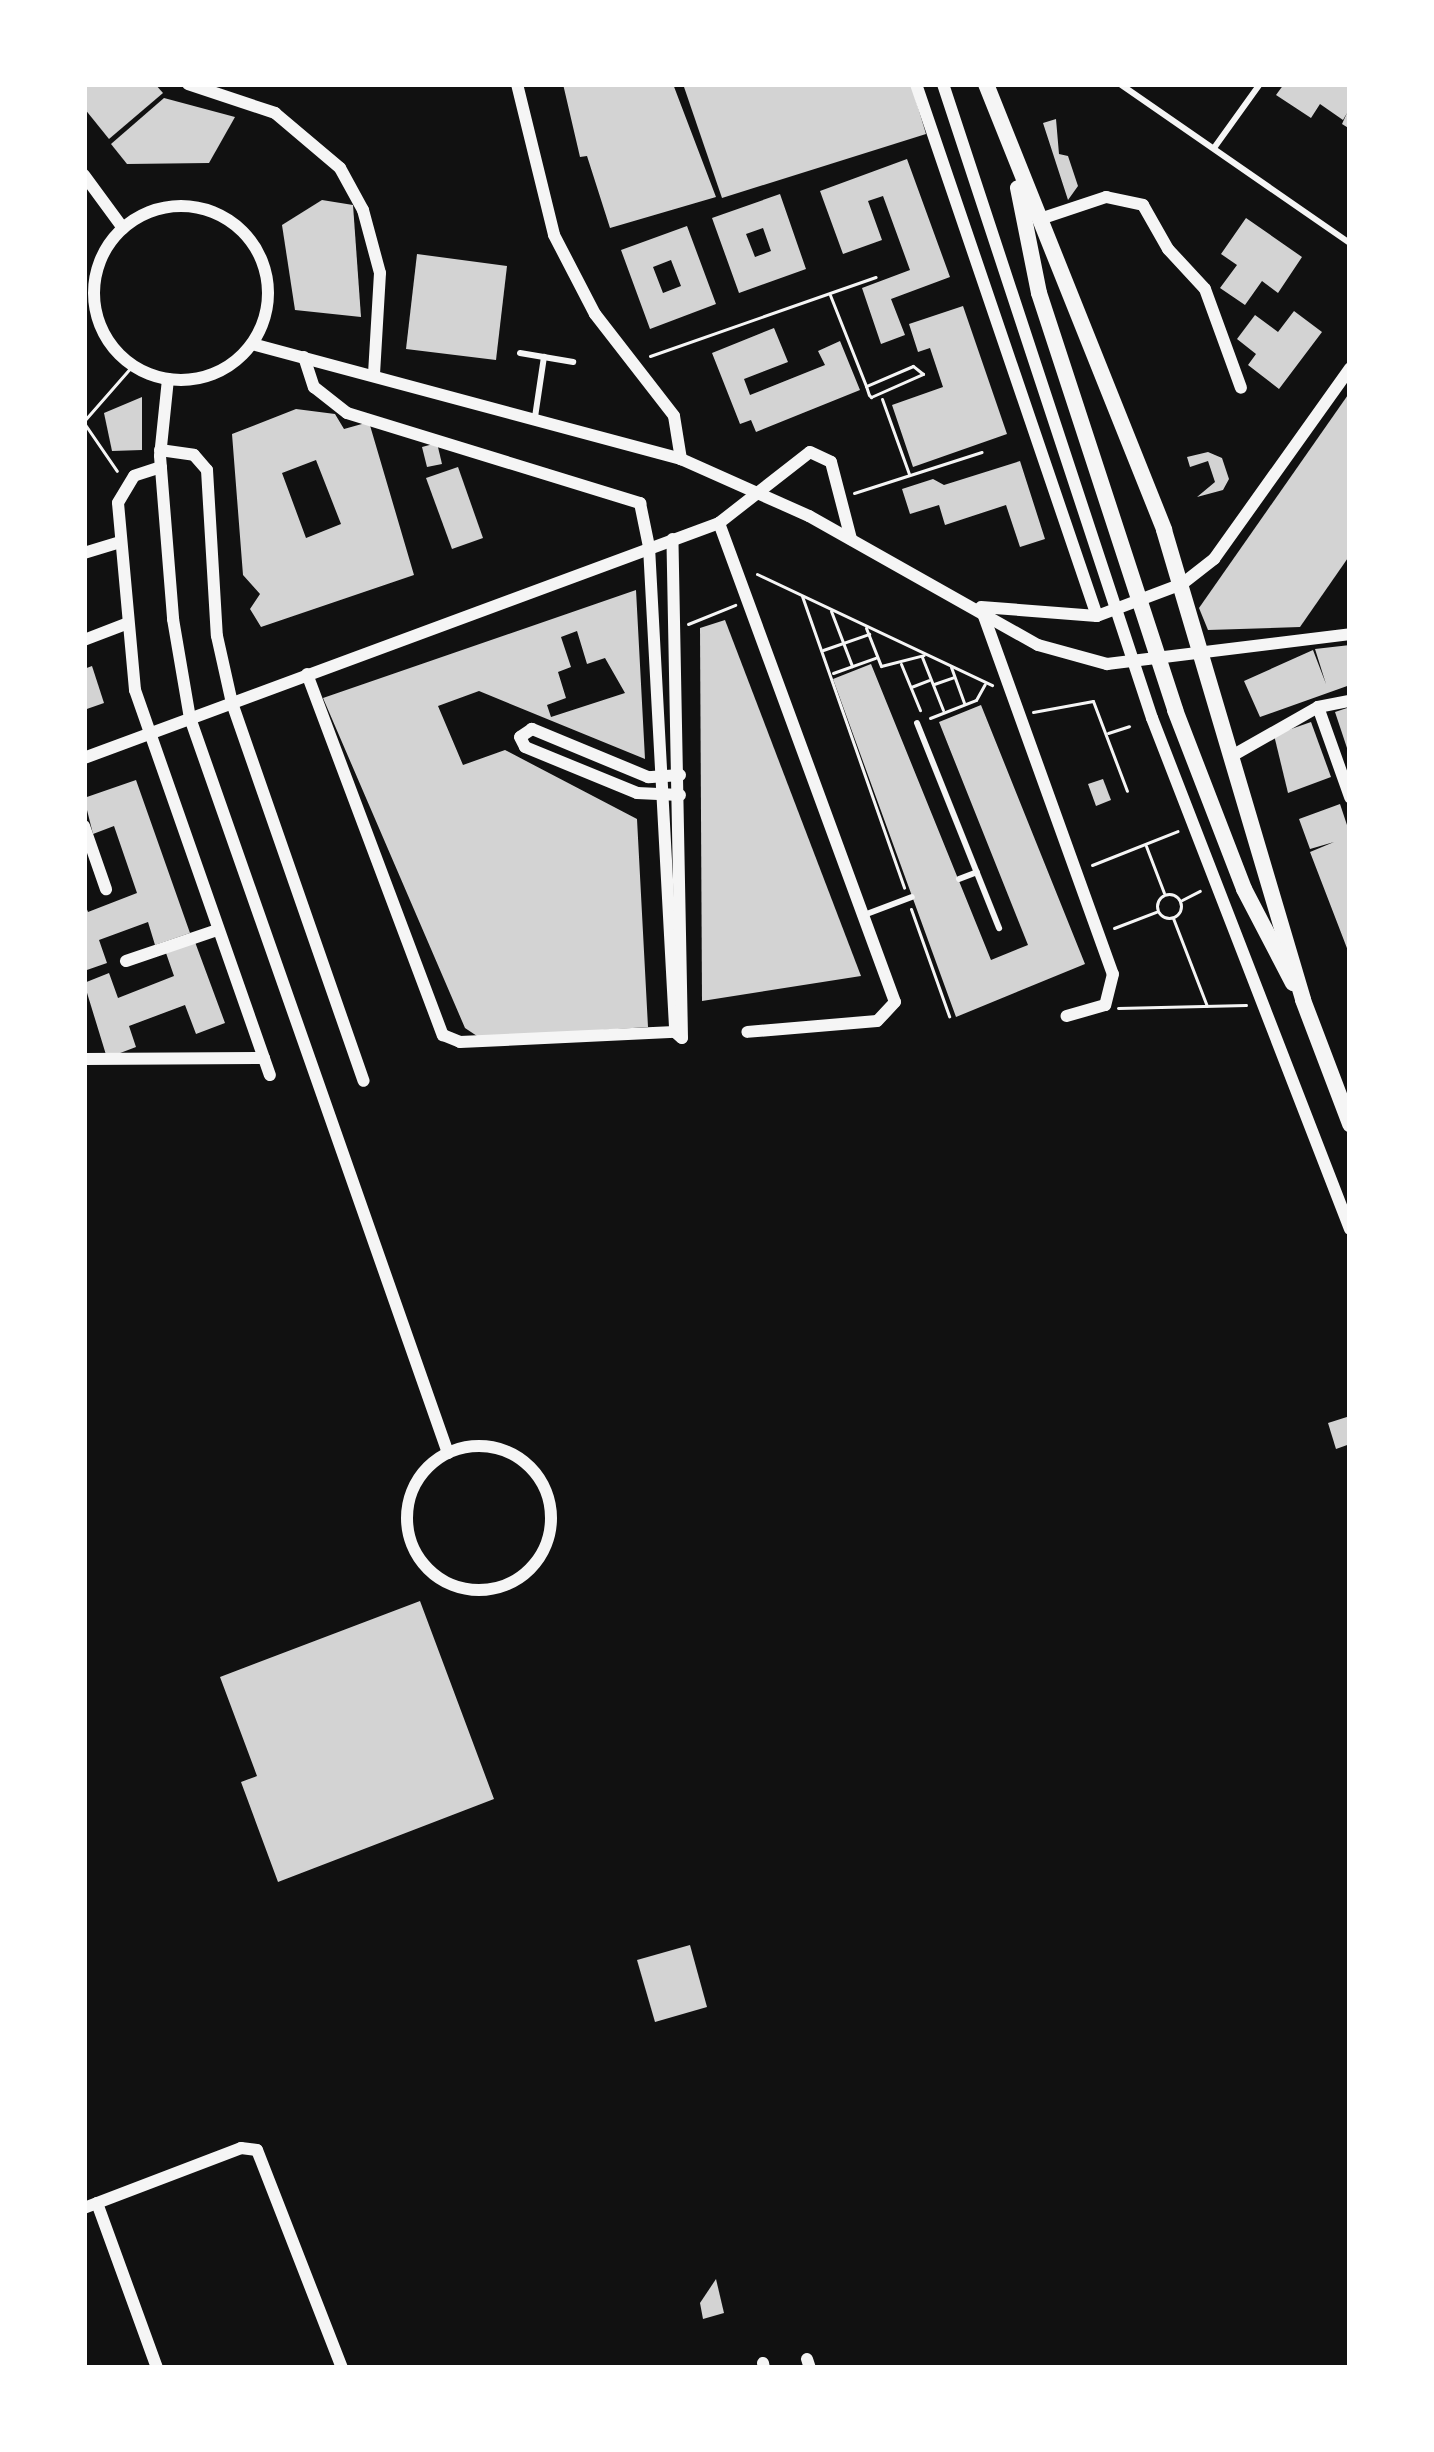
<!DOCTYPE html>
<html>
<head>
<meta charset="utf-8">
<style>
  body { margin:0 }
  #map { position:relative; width:1434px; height:2452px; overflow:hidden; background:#111; font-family:"Golos Text",sans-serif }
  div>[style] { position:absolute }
  .building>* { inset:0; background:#d3d3d3 }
  .path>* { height:3px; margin:-1.5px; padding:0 1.5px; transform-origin:1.5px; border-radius:1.5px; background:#f5f5f5 }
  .path>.ring { margin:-1.5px; padding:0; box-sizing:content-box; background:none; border:3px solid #f5f5f5; border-radius:50% }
  .service>* { height:6px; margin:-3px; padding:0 3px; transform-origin:3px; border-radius:3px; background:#f5f5f5 }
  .minor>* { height:12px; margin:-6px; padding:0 6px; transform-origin:6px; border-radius:6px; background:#f5f5f5 }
  .minor>.ring { margin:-6px; padding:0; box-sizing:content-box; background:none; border:12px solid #f5f5f5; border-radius:50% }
  .secondary>* { height:16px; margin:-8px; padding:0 8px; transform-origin:8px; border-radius:8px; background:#f5f5f5 }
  span { translate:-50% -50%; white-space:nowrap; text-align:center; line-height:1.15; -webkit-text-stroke:12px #fff; paint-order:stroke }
  .frame { position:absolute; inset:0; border:87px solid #fff; pointer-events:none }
</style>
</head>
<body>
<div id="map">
  <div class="building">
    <i style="clip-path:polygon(84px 84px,155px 84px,163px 93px,109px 139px,84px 108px)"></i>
    <i style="clip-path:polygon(563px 84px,673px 84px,716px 197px,610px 228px,587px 156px,580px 157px)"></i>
    <i style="clip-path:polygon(683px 84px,911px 84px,926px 134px,722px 198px)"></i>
    <i style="clip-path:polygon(1284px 84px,1350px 84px,1350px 129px,1342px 124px,1347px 113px,1343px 120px,1320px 104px,1311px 118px,1276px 95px)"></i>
    <i style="clip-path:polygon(164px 98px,235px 117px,209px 163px,127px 164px,111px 144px)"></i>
    <i style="clip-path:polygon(1056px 119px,1059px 154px,1068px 156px,1078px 186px,1068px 200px,1043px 123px)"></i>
    <i style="clip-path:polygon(907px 159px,950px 277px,891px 299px,905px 335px,881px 344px,862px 288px,910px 270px,883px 196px,868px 201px,882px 240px,843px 254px,820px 191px)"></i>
    <i style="clip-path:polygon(evenodd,780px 194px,806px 269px,739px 293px,712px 218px,780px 194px,763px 228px,771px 251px,755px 257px,746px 234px,763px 228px)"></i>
    <i style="clip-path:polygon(322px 200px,353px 205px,361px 317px,295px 310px,282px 225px)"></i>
    <i style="clip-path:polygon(1246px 218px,1302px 257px,1278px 293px,1262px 281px,1245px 305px,1220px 288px,1237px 265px,1221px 254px)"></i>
    <i style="clip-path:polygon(evenodd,687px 226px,716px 304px,650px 329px,621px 250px,687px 226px,671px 260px,681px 286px,663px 293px,653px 267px,671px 260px)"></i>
    <i style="clip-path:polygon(417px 254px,507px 266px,496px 360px,406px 349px)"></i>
    <i style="clip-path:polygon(963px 306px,1007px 434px,913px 467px,892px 405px,943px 387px,930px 348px,918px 352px,909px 324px)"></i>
    <i style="clip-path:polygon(1294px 311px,1322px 332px,1279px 389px,1248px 365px,1256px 354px,1237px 339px,1255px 315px,1278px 332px)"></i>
    <i style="clip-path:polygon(774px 328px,788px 362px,744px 379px,750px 395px,825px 365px,818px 351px,840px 341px,860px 390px,756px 432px,751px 420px,740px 424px,712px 353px)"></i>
    <i style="clip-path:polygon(1350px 392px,1350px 555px,1300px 627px,1208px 630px,1199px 608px)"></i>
    <i style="clip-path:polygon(142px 397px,142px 450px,112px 451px,104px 413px)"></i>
    <i style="clip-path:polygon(evenodd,296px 409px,335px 414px,344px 429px,369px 422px,414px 575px,261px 627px,250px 609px,260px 594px,243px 575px,232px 434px,296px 409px,316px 460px,341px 524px,306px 538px,282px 473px,316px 460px)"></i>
    <i style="clip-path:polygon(437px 443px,442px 464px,427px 467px,422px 447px)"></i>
    <i style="clip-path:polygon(1208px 452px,1222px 458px,1229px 479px,1223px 490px,1197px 497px,1215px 482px,1208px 461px,1190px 467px,1187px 457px)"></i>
    <i style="clip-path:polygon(1020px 461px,1045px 539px,1020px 547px,1006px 505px,945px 525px,939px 505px,910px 514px,902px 489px,933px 479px,944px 485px)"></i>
    <i style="clip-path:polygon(458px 467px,483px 538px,452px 549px,426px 478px)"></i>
    <i style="clip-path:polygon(evenodd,636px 590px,645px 759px,479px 691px,438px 706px,463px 765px,505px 750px,637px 819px,648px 1027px,480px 1038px,465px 1028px,323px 698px,636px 590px,577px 631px,587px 664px,605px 658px,625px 693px,551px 717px,547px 705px,566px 698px,558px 672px,571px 667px,561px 637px,577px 631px)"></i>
    <i style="clip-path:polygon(725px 620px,861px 976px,702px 1001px,700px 628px)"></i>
    <i style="clip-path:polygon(1350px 645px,1350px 685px,1260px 717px,1244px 681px,1313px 650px,1326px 684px,1315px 649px)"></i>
    <i style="clip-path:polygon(871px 664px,991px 960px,1028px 945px,939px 722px,981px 705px,1085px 964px,956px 1017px,833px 679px)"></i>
    <i style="clip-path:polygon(92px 666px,104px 703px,84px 710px,84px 669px)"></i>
    <i style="clip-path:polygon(1350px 707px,1350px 754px,1349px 754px,1335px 712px)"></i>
    <i style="clip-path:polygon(1311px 722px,1331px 777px,1288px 793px,1274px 735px)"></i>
    <i style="clip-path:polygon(1103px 779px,1111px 800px,1096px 806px,1088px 784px)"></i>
    <i style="clip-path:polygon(136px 780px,190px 933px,155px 945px,148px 922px,99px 940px,107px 963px,84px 971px,84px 902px,88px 912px,137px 893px,114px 826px,93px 834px,84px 798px)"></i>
    <i style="clip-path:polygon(1340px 804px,1350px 834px,1350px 956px,1310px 852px,1334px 842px,1310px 849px,1299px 819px)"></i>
    <i style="clip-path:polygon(195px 942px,225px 1023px,196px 1034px,185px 1005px,129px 1026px,136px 1047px,107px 1058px,84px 983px,109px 973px,118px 998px,174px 976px,166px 953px)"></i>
    <i style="clip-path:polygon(1350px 1416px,1350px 1444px,1336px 1449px,1328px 1423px)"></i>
    <i style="clip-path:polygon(420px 1601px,494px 1799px,278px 1882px,241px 1782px,257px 1776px,220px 1677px)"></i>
    <i style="clip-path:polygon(690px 1945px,707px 2007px,655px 2022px,637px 1960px)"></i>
    <i style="clip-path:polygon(716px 2279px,724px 2313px,703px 2319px,700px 2303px)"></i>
  </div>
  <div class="path">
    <i style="left:830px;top:295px;width:98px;rotate:68.4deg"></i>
    <i style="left:866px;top:386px;width:9px;rotate:72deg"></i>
    <i style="left:869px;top:395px;width:3px;rotate:45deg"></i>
    <i style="left:871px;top:397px;width:57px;rotate:-23.9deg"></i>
    <i style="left:923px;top:374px;width:13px;rotate:-141deg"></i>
    <i style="left:913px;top:366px;width:51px;rotate:156.9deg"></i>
    <i style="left:650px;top:356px;width:239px;rotate:-19.3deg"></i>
    <i style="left:882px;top:399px;width:80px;rotate:70.2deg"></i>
    <i style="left:84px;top:421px;width:74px;rotate:-48.8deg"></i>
    <i style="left:84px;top:423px;width:58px;rotate:55.5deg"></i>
    <i style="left:854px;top:493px;width:134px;rotate:-17.8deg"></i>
    <i style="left:757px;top:574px;width:260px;rotate:25.3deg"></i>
    <i style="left:802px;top:596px;width:309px;rotate:70.7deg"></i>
    <i style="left:831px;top:611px;width:59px;rotate:69.1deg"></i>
    <i style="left:688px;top:624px;width:51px;rotate:-22deg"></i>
    <i style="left:866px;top:628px;width:41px;rotate:68.5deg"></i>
    <i style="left:881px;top:666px;width:44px;rotate:-14.3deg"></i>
    <i style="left:823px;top:650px;width:49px;rotate:-19.2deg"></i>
    <i style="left:922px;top:657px;width:57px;rotate:68.4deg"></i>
    <i style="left:901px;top:664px;width:50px;rotate:67.6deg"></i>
    <i style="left:951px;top:667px;width:38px;rotate:70deg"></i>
    <i style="left:833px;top:673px;width:45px;rotate:-19.7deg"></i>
    <i style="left:934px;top:684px;width:21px;rotate:-19deg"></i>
    <i style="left:911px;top:687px;width:19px;rotate:-21deg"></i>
    <i style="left:1033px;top:712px;width:61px;rotate:-10.4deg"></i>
    <i style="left:1093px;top:701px;width:96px;rotate:69.3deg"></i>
    <i style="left:930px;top:718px;width:49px;rotate:-21.4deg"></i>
    <i style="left:976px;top:700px;width:18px;rotate:-61deg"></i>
    <i style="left:1108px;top:733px;width:22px;rotate:-18deg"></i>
    <i style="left:1146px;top:846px;width:50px;rotate:69deg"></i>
    <i style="left:1092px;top:865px;width:92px;rotate:-21.6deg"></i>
    <i class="ring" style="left:1157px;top:894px;width:21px;height:21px"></i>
    <i style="left:1182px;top:900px;width:20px;rotate:-27deg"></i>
    <i style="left:911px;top:909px;width:114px;rotate:70.4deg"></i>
    <i style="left:1173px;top:918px;width:94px;rotate:68.9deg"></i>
    <i style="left:1114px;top:928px;width:45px;rotate:-20.9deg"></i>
    <i style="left:1118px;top:1008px;width:128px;rotate:-1.3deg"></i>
  </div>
  <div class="service">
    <i style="left:1120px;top:84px;width:280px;rotate:34.7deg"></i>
    <i style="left:1214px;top:148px;width:79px;rotate:-54.3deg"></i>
    <i style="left:520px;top:353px;width:54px;rotate:9.6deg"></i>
    <i style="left:535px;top:417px;width:61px;rotate:-81.5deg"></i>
    <i style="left:917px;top:723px;width:221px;rotate:68.2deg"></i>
    <i style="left:959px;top:879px;width:19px;rotate:-21deg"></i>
    <i style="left:864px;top:915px;width:51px;rotate:-20.6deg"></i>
  </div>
  <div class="minor">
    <i style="left:188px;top:84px;width:92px;rotate:18.4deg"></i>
    <i style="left:275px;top:113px;width:85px;rotate:40.2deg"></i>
    <i style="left:340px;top:168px;width:48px;rotate:61.3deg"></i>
    <i style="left:363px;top:210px;width:65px;rotate:74.9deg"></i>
    <i style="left:380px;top:273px;width:101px;rotate:93.4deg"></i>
    <i style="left:517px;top:84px;width:155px;rotate:76.2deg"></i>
    <i style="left:554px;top:235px;width:89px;rotate:62.6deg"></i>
    <i style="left:595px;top:314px;width:129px;rotate:52.2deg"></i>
    <i style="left:674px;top:416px;width:44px;rotate:80.8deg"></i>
    <i style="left:916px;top:84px;width:562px;rotate:71.21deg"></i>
    <i style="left:943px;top:84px;width:668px;rotate:71.76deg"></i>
    <i style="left:1152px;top:718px;width:548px;rotate:68.82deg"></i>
    <i style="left:84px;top:175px;width:66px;rotate:53.7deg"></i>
    <i class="ring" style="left:94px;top:206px;width:162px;height:162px"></i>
    <i style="left:1040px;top:219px;width:70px;rotate:-18.4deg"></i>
    <i style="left:1106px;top:197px;width:38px;rotate:12deg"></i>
    <i style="left:1143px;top:205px;width:51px;rotate:60.4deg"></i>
    <i style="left:1168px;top:249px;width:54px;rotate:47.2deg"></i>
    <i style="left:1205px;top:289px;width:105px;rotate:70deg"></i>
    <i style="left:252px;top:344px;width:444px;rotate:15deg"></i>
    <i style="left:681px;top:459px;width:140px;rotate:24deg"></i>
    <i style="left:809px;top:516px;width:263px;rotate:29.4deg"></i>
    <i style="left:1038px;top:645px;width:72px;rotate:15.4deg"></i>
    <i style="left:1107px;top:664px;width:245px;rotate:-7deg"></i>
    <i style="left:304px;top:357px;width:32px;rotate:72deg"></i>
    <i style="left:314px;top:387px;width:42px;rotate:38.2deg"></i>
    <i style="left:347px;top:413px;width:307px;rotate:17.1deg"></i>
    <i style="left:640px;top:503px;width:45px;rotate:78.4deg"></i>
    <i style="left:649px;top:547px;width:486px;rotate:86.9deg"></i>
    <i style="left:675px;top:1032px;width:9px;rotate:41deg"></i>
    <i style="left:682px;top:1038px;width:499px;rotate:-91.1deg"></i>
    <i style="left:168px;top:379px;width:77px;rotate:95.9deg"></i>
    <i style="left:160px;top:456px;width:164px;rotate:85.4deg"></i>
    <i style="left:173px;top:619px;width:100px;rotate:80.3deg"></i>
    <i style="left:190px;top:718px;width:779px;rotate:70.66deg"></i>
    <i style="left:160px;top:450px;width:34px;rotate:8deg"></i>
    <i style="left:194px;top:455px;width:20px;rotate:49deg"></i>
    <i style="left:207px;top:470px;width:166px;rotate:86.6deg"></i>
    <i style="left:217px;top:636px;width:69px;rotate:77.4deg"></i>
    <i style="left:232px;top:703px;width:400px;rotate:70.8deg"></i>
    <i style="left:161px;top:467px;width:28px;rotate:162deg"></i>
    <i style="left:134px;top:476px;width:31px;rotate:121deg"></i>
    <i style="left:118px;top:503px;width:188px;rotate:84.8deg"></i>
    <i style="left:135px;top:690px;width:408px;rotate:70.7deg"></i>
    <i style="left:719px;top:523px;width:510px;rotate:69.83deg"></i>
    <i style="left:895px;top:1002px;width:26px;rotate:133deg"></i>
    <i style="left:877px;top:1021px;width:130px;rotate:175.2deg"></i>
    <i style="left:84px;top:553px;width:37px;rotate:-17deg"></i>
    <i style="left:981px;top:607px;width:116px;rotate:4.4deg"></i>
    <i style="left:1097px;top:616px;width:91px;rotate:-20.6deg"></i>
    <i style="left:1182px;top:584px;width:41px;rotate:-38deg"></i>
    <i style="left:1214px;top:559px;width:234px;rotate:-54.5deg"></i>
    <i style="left:981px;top:608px;width:389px;rotate:70.2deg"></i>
    <i style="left:1113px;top:974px;width:32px;rotate:104deg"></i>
    <i style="left:1105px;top:1005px;width:40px;rotate:164deg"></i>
    <i style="left:84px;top:640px;width:45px;rotate:-20.9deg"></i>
    <i style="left:307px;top:674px;width:386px;rotate:69.4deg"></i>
    <i style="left:443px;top:1035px;width:18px;rotate:22deg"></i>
    <i style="left:460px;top:1042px;width:215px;rotate:-2.7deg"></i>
    <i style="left:1318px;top:707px;width:96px;rotate:70.4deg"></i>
    <i style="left:1230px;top:757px;width:101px;rotate:-29.6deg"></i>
    <i style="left:1318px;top:707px;width:33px;rotate:-11deg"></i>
    <i style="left:84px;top:758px;width:677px;rotate:-20.31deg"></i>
    <i style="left:719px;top:523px;width:115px;rotate:-38deg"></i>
    <i style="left:810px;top:452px;width:23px;rotate:25deg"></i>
    <i style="left:831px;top:462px;width:80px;rotate:75.4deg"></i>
    <i style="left:680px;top:775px;width:32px;rotate:176deg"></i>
    <i style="left:648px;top:777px;width:126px;rotate:-157.5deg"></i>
    <i style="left:532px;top:729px;width:14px;rotate:146deg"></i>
    <i style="left:520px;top:737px;width:11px;rotate:63deg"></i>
    <i style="left:525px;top:747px;width:121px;rotate:22.3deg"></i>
    <i style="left:637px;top:793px;width:43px;rotate:2.7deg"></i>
    <i style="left:84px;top:826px;width:67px;rotate:70.8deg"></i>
    <i style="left:126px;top:961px;width:96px;rotate:-18.8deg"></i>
    <i style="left:84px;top:1059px;width:180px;rotate:-0.3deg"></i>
    <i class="ring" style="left:407px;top:1446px;width:132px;height:132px"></i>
    <i style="left:97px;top:2203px;width:176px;rotate:70deg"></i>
    <i style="left:84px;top:2208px;width:168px;rotate:-20.9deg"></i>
    <i style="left:241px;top:2148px;width:16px;rotate:7deg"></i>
    <i style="left:257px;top:2150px;width:234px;rotate:68.7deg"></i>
    <i style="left:807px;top:2359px;width:9px;rotate:72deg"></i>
    <i style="left:763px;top:2363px;width:5px;rotate:79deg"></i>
  </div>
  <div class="secondary">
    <i style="left:986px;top:84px;width:480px;rotate:68.2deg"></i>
    <i style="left:1164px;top:530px;width:490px;rotate:73.5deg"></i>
    <i style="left:1303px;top:1000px;width:133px;rotate:69.2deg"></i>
    <i style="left:1018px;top:188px;width:107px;rotate:78.7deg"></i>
    <i style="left:1039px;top:293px;width:439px;rotate:71.9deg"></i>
    <i style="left:1175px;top:710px;width:192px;rotate:68.9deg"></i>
    <i style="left:1244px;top:889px;width:106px;rotate:62.5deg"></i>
  </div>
  <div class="frame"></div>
</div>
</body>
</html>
